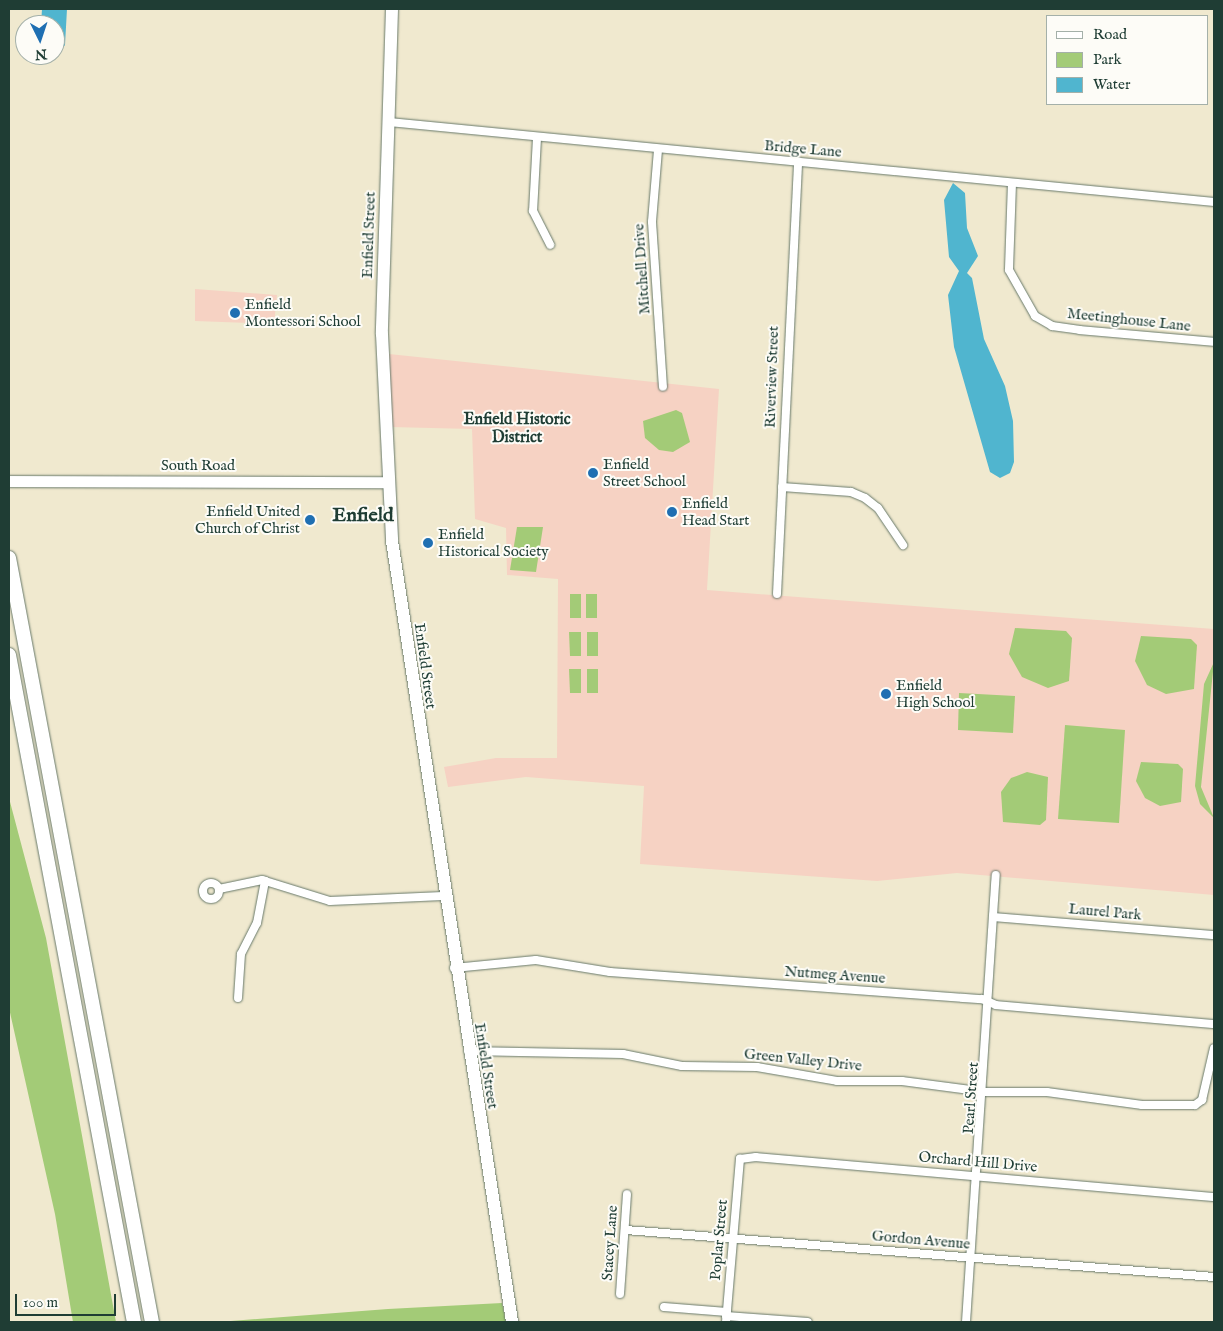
<!DOCTYPE html>
<html>
<head>
<meta charset="utf-8">
<style>
  body { margin:0 }
  #map { position:relative; width:1223px; height:1331px; overflow:hidden; background:#f0e9cf; font-family:"IM FELL English",serif }
  div>[style] { position:absolute }
  .built>* { inset:0; background:#f6d2c3 }
  .green>* { inset:0; background:#a3cb77 }
  .water>* { inset:0; background:#50b5cf }
  .roads { filter:drop-shadow(0 0 1px #68796a) drop-shadow(0 0 1px #68796a) }
  .minor>* { height:8px; margin:-4px; padding:0 4px; transform-origin:4px; border-radius:4px; background:#fff }
  .minor>.ring { margin:-4px; padding:0; box-sizing:content-box; background:none; border:8px solid #fff; border-radius:50% }
  .secondary>* { height:11px; margin:-5.5px; padding:0 5.5px; transform-origin:5.5px; border-radius:5.5px; background:#fff }
  .primary>* { height:12px; margin:-6px; padding:0 6px; transform-origin:6px; border-radius:6px; background:#fff }
  .motorway>* { height:14px; margin:-7px; padding:0 7px; transform-origin:7px; border-radius:7px; background:#fff }
  .dots>* { width:14px; height:14px; translate:-50% -50%; box-sizing:border-box; border:2px solid #fdfcf7; border-radius:50% }
  span { translate:-50% -50%; white-space:nowrap; text-align:center; line-height:1.15; -webkit-text-stroke:4px #fdfcf7; paint-order:stroke }
  .street-label { font-size:15px; color:#1f3d34 }
  .poi-label { font-size:15px; color:#1f3d34 }
  .left { translate:0 -50%; text-align:left }
  .right { translate:-100% -50%; text-align:right }
  .neighbourhood-label { font-size:16px; color:#1f3d34; font-weight:700 }
  .district-label { font-size:20px; color:#1f3d34; font-weight:700 }
  .frame { position:absolute; inset:0; border:10px solid #1f3d34; pointer-events:none }
  .legend { position:absolute; left:1046px; top:15px; width:162px; height:90px; box-sizing:border-box; background:#fdfcf7; border:1px solid #a4b0a9; margin:0; padding:6px 9px; list-style:none; font-size:15px; color:#1f3d34 }
  .legend li { display:flex; align-items:center; gap:10px; height:25px }
  .legend b { width:25px; border:1px solid #a4b0a9 }
  .north { position:absolute; left:15px; top:15px; width:50px; height:50px; box-sizing:border-box; background:#fdfcf7; border:1px solid #a4b0a9; border-radius:50%; rotate:176deg; font-size:14px; font-weight:700; line-height:20px; text-align:center; color:#1f3d34 }
  .north::after { content:''; display:block; margin:auto; width:18px; height:22px; background:#1f6fb2; clip-path:polygon(50% 0,100% 100%,50% 72%,0 100%) }
  .scale { position:absolute; left:15px; top:1294px; width:101px; height:22px; box-sizing:border-box; border:2px solid #1f3d34; border-top:0; padding-left:6px; font-size:15px; line-height:18px; white-space:nowrap; color:#1f3d34; -webkit-text-stroke:4px #fdfcf7; paint-order:stroke }
</style>
</head>
<body>
<div id="map">
  <div class="built">
    <i style="clip-path:polygon(195px 289px,277px 295px,274px 324px,195px 321px)"></i>
    <i style="clip-path:polygon(389px 354px,719px 389px,707px 590px,1214px 629px,1214px 895px,957px 873px,877px 881px,640px 864px,644px 786px,526px 777px,448px 787px,444px 767px,496px 758px,557px 758px,558px 579px,507px 575px,506px 528px,475px 519px,472px 429px,390px 427px)"></i>
  </div>
  <div class="green">
    <i style="clip-path:polygon(676px 410px,682px 413px,690px 442px,673px 452px,659px 450px,645px 438px,643px 421px)"></i>
    <i style="clip-path:polygon(517px 527px,543px 527px,536px 572px,510px 570px)"></i>
    <i style="clip-path:polygon(570px 594px,581px 594px,581px 618px,570px 618px)"></i>
    <i style="clip-path:polygon(586px 594px,597px 594px,597px 618px,586px 618px)"></i>
    <i style="clip-path:polygon(1015px 628px,1066px 631px,1072px 638px,1069px 681px,1048px 688px,1022px 677px,1009px 654px)"></i>
    <i style="clip-path:polygon(569px 632px,581px 632px,581px 656px,570px 656px)"></i>
    <i style="clip-path:polygon(587px 632px,598px 632px,598px 656px,587px 656px)"></i>
    <i style="clip-path:polygon(1141px 636px,1191px 639px,1197px 645px,1194px 689px,1166px 694px,1147px 685px,1135px 661px)"></i>
    <i style="clip-path:polygon(1214px 662px,1201px 787px,1214px 818px,1200px 804px,1195px 786px,1204px 684px)"></i>
    <i style="clip-path:polygon(569px 669px,581px 669px,581px 693px,570px 693px)"></i>
    <i style="clip-path:polygon(587px 669px,598px 669px,598px 693px,587px 693px)"></i>
    <i style="clip-path:polygon(959px 693px,1015px 696px,1013px 733px,958px 730px)"></i>
    <i style="clip-path:polygon(1065px 725px,1125px 730px,1119px 823px,1058px 819px)"></i>
    <i style="clip-path:polygon(1141px 762px,1178px 764px,1183px 769px,1181px 802px,1160px 806px,1145px 798px,1136px 781px)"></i>
    <i style="clip-path:polygon(1027px 772px,1048px 777px,1046px 820px,1040px 825px,1003px 822px,1001px 792px,1011px 778px)"></i>
    <i style="clip-path:polygon(9px 798px,46px 938px,116px 1322px,73px 1322px,55px 1214px,9px 1008px)"></i>
    <i style="clip-path:polygon(502px 1303px,506px 1322px,218px 1322px,388px 1309px)"></i>
  </div>
  <div class="water">
    <i style="clip-path:polygon(42px 9px,67px 9px,65px 45px,58px 54px,52px 58px,43px 55px,55px 55px,55px 25px,41px 25px)"></i>
    <i style="clip-path:polygon(953px 183px,965px 193px,967px 228px,978px 256px,967px 273px,972px 278px,984px 339px,1005px 386px,1013px 421px,1014px 462px,1010px 473px,1000px 478px,990px 472px,954px 347px,948px 295px,959px 271px,949px 257px,944px 200px)"></i>
  </div>
  <div class="roads">
    <div class="minor">
      <i style="left:389px;top:122px;width:829px;rotate:5.54deg"></i>
      <i style="left:537px;top:138px;width:73px;rotate:93.1deg"></i>
      <i style="left:533px;top:211px;width:38px;rotate:63deg"></i>
      <i style="left:658px;top:150px;width:72px;rotate:94.8deg"></i>
      <i style="left:652px;top:222px;width:165px;rotate:86.2deg"></i>
      <i style="left:1012px;top:183px;width:87px;rotate:92deg"></i>
      <i style="left:1009px;top:270px;width:53px;rotate:60.5deg"></i>
      <i style="left:1035px;top:316px;width:20px;rotate:30deg"></i>
      <i style="left:1052px;top:326px;width:28px;rotate:8deg"></i>
      <i style="left:1080px;top:330px;width:135px;rotate:5.1deg"></i>
      <i style="left:782px;top:487px;width:69px;rotate:4.1deg"></i>
      <i style="left:851px;top:492px;width:15px;rotate:23deg"></i>
      <i style="left:865px;top:498px;width:16px;rotate:38deg"></i>
      <i style="left:878px;top:508px;width:45px;rotate:56deg"></i>
      <i style="left:777px;top:594px;width:433px;rotate:-87.2deg"></i>
      <i class="ring" style="left:203px;top:883px;width:8px;height:8px"></i>
      <i style="left:219px;top:889px;width:44px;rotate:-11.8deg"></i>
      <i style="left:262px;top:880px;width:71px;rotate:17.2deg"></i>
      <i style="left:330px;top:901px;width:113px;rotate:-2.5deg"></i>
      <i style="left:994px;top:917px;width:221px;rotate:4.7deg"></i>
      <i style="left:454px;top:968px;width:82px;rotate:-5.6deg"></i>
      <i style="left:536px;top:960px;width:75px;rotate:9.2deg"></i>
      <i style="left:610px;top:972px;width:373px;rotate:4.2deg"></i>
      <i style="left:982px;top:999px;width:15px;rotate:23deg"></i>
      <i style="left:996px;top:1005px;width:219px;rotate:5deg"></i>
      <i style="left:238px;top:998px;width:44px;rotate:-86.1deg"></i>
      <i style="left:241px;top:954px;width:35px;rotate:-63deg"></i>
      <i style="left:257px;top:923px;width:43px;rotate:-79.2deg"></i>
      <i style="left:468px;top:1051px;width:155px;rotate:1.1deg"></i>
      <i style="left:623px;top:1054px;width:60px;rotate:11.5deg"></i>
      <i style="left:682px;top:1066px;width:75px;rotate:0.8deg"></i>
      <i style="left:757px;top:1067px;width:81px;rotate:9.9deg"></i>
      <i style="left:837px;top:1081px;width:65px"></i>
      <i style="left:902px;top:1081px;width:84px;rotate:7.5deg"></i>
      <i style="left:985px;top:1092px;width:62px"></i>
      <i style="left:1047px;top:1092px;width:96px;rotate:7.8deg"></i>
      <i style="left:1142px;top:1105px;width:53px"></i>
      <i style="left:1195px;top:1105px;width:9px;rotate:-36deg"></i>
      <i style="left:1202px;top:1100px;width:53px;rotate:-77deg"></i>
      <i style="left:626px;top:1230px;width:590px;rotate:4.57deg"></i>
      <i style="left:620px;top:1294px;width:100px;rotate:-86deg"></i>
      <i style="left:664px;top:1307px;width:63px;rotate:4.5deg"></i>
      <i style="left:726px;top:1316px;width:82px;rotate:4.2deg"></i>
      <i style="left:726px;top:1322px;width:164px;rotate:-85.1deg"></i>
      <i style="left:740px;top:1159px;width:16px;rotate:-7deg"></i>
      <i style="left:756px;top:1157px;width:460px;rotate:5deg"></i>
      <i style="left:966px;top:1322px;width:448px;rotate:-86.2deg"></i>
    </div>
    <div class="secondary">
      <i style="left:9px;top:481px;width:378px;rotate:0.2deg"></i>
    </div>
    <div class="primary">
      <i style="left:392px;top:9px;width:325px;rotate:91.8deg"></i>
      <i style="left:382px;top:334px;width:207px;rotate:87.2deg"></i>
      <i style="left:392px;top:541px;width:790px;rotate:81.26deg"></i>
    </div>
    <div class="motorway">
      <i style="left:9px;top:558px;width:777px;rotate:79.4deg"></i>
      <i style="left:9px;top:655px;width:679px;rotate:79.39deg"></i>
    </div>
  </div>
  <div class="dots">
    <i style="left:235px;top:313px;background:#1f6fb2"></i>
    <i style="left:593px;top:473px;background:#1f6fb2"></i>
    <i style="left:672px;top:512px;background:#1f6fb2"></i>
    <i style="left:310px;top:520px;background:#1f6fb2"></i>
    <i style="left:428px;top:543px;background:#1f6fb2"></i>
    <i style="left:886px;top:694px;background:#1f6fb2"></i>
  </div>
  <div class="street-label">
    <span style="left:803px;top:149px;rotate:5deg">Bridge Lane</span>
    <span style="left:369px;top:235px;rotate:-88deg">Enfield Street</span>
    <span style="left:642px;top:269px;rotate:-94deg">Mitchell Drive</span>
    <span style="left:1129px;top:320px;rotate:6deg">Meetinghouse Lane</span>
    <span style="left:772px;top:377px;rotate:-88deg">Riverview Street</span>
    <span style="left:198px;top:466px">South Road</span>
    <span style="left:425px;top:666px;rotate:82deg">Enfield Street</span>
    <span style="left:1105px;top:912px;rotate:5deg">Laurel Park</span>
    <span style="left:835px;top:975px;rotate:4deg">Nutmeg Avenue</span>
    <span style="left:803px;top:1060px;rotate:6deg">Green Valley Drive</span>
    <span style="left:486px;top:1066px;rotate:81deg">Enfield Street</span>
    <span style="left:971px;top:1098px;rotate:-86deg">Pearl Street</span>
    <span style="left:978px;top:1162px;rotate:5deg">Orchard Hill Drive</span>
    <span style="left:719px;top:1240px;rotate:-85deg">Poplar Street</span>
    <span style="left:921px;top:1240px;rotate:5deg">Gordon Avenue</span>
    <span style="left:610px;top:1243px;rotate:-86deg">Stacey Lane</span>
  </div>
  <div class="poi-label">
    <span class="left" style="left:245px;top:313px">Enfield<br>Montessori School</span>
    <span class="left" style="left:603px;top:473px">Enfield<br>Street School</span>
    <span class="left" style="left:682px;top:512px">Enfield<br>Head Start</span>
    <span class="right" style="left:300px;top:520px">Enfield United<br>Church of Christ</span>
    <span class="left" style="left:438px;top:543px">Enfield<br>Historical Society</span>
    <span class="left" style="left:896px;top:694px">Enfield<br>High School</span>
  </div>
  <div class="neighbourhood-label">
    <span style="left:517px;top:429px">Enfield Historic<br>District</span>
  </div>
  <div class="district-label">
    <span style="left:363px;top:515px">Enfield</span>
  </div>
  <div class="frame"></div>
  <ul class="legend">
  <li><b style="height:6px;background:#fff"></b>Road</li>
  <li><b style="height:14px;background:#a3cb77"></b>Park</li>
  <li><b style="height:14px;background:#50b5cf"></b>Water</li>
  </ul>
  <div class="north">N</div>
  <div class="scale">100 m</div>
</div>
</body>
</html>
